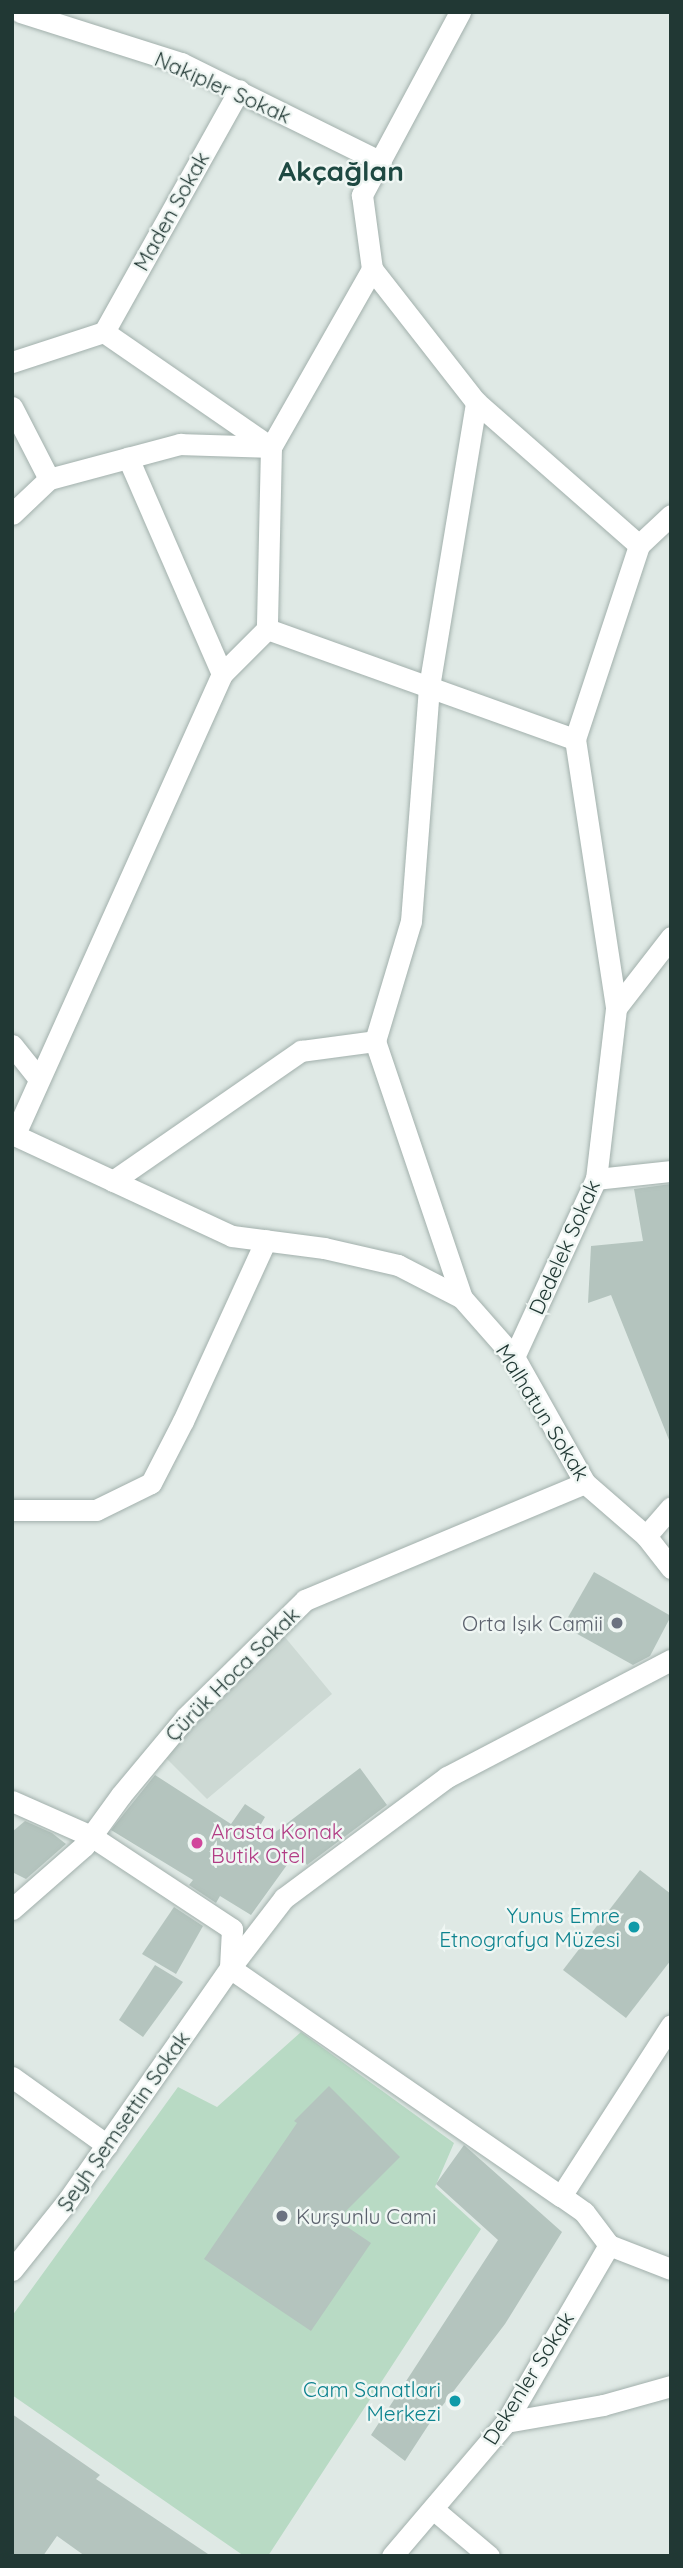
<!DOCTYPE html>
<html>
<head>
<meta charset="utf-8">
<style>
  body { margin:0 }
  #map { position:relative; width:683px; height:2568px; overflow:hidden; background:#dfe9e5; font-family:Quicksand,sans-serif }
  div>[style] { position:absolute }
  .built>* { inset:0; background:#cdd9d4 }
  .green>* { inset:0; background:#b8dac4 }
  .building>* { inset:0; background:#b4c4be }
  .roads { filter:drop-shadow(0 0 2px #a2b0ac) drop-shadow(0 0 2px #a2b0ac) }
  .minor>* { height:21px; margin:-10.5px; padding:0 10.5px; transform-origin:10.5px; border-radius:10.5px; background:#fff }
  .tertiary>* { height:21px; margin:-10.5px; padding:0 10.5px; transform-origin:10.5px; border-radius:10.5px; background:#fff }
  .dots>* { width:19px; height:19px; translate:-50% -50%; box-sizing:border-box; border:4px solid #eff6f3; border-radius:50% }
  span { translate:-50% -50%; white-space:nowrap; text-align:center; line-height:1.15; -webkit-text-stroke:5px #eff6f3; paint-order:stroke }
  .street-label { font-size:21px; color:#213834 }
  .worship-label { font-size:21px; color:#5b616d }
  .right { translate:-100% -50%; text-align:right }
  .left { translate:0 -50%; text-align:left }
  .hotel-label { font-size:21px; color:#b23c85 }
  .culture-label { font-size:21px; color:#0d838f }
  .district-label { font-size:28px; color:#1e4942; font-weight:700 }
  .frame { position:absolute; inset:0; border:14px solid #213834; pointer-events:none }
</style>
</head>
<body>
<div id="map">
  <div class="built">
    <i style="clip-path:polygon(284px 1636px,332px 1694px,207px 1799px,161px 1753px,211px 1701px)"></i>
  </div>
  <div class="green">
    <i style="clip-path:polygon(301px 2032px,454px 2143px,435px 2187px,481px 2229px,268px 2556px,244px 2556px,12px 2395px,12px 2316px,178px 2087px,217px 2107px)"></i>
  </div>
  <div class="building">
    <i style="clip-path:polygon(671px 1184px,671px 1440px,669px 1440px,611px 1295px,588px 1303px,591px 1246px,643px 1241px,634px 1189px)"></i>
    <i style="clip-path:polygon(594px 1572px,671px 1616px,650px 1656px,633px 1665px,563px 1626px)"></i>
    <i style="clip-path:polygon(360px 1768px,387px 1805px,307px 1865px,297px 1851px,251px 1915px,220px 1896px,216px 1903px,189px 1885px,193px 1880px,111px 1830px,155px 1775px,231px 1824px,245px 1804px,265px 1817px,253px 1838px,261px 1843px)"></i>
    <i style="clip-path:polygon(25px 1821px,52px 1833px,66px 1844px,26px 1879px,12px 1872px,12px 1832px)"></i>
    <i style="clip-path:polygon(640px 1870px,671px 1894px,671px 1960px,626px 2018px,563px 1970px)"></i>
    <i style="clip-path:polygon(174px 1907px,203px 1926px,176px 1974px,142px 1954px)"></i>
    <i style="clip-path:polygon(155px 1965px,183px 1982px,143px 2037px,119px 2020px)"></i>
    <i style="clip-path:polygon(329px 2086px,400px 2157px,337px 2220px,371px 2243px,311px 2331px,204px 2259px,297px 2123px,294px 2121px)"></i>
    <i style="clip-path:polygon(464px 2145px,562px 2232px,505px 2324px,433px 2418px,405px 2461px,371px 2435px,498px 2240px,436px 2184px)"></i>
    <i style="clip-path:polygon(12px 2414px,100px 2475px,96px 2479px,211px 2556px,85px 2556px,57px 2536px,43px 2556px,12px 2556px)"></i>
  </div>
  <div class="roads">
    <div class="minor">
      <i style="left:20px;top:12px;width:169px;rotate:17.6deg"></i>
      <i style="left:181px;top:63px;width:223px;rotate:26.3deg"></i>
      <i style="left:460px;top:12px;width:208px;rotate:118.2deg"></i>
      <i style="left:362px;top:195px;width:75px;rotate:82.3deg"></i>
      <i style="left:372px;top:269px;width:169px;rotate:52deg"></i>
      <i style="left:476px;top:402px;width:217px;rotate:41.3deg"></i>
      <i style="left:639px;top:545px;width:44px;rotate:-43.2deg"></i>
      <i style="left:104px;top:332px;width:203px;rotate:34.6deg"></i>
      <i style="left:271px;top:447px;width:205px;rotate:-60.4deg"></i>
      <i style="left:104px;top:332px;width:277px;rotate:-60.8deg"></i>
      <i style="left:12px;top:362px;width:97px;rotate:-18.1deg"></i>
      <i style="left:12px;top:407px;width:81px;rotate:62.8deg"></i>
      <i style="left:12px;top:514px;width:51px;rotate:-43.4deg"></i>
      <i style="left:49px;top:479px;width:136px;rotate:-15deg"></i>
      <i style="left:180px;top:444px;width:91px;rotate:1.9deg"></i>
      <i style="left:271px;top:447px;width:182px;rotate:91.3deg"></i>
      <i style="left:267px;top:629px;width:64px;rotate:135deg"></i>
      <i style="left:267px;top:629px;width:327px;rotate:19.7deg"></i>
      <i style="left:575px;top:739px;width:204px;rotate:-71.7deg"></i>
      <i style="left:575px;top:739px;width:272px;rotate:81.3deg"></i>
      <i style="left:616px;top:1008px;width:90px;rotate:-52.2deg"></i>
      <i style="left:12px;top:1045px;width:43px;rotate:51.5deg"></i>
      <i style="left:15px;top:1134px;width:504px;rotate:-65.77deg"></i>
      <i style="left:222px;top:674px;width:236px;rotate:-113.5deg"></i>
      <i style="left:596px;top:1179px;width:75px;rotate:-6.1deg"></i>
      <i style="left:113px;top:1181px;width:229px;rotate:-34.7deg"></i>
      <i style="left:301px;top:1051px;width:75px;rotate:-7.7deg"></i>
      <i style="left:462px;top:1298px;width:271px;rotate:-108.7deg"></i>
      <i style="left:375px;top:1041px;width:125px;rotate:-73.3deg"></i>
      <i style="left:411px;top:921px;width:235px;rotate:-85.6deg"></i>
      <i style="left:429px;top:687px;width:289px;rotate:-80.6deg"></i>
      <i style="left:514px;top:1357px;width:196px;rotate:-65.3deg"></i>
      <i style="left:596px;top:1179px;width:172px;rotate:-83.3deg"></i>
      <i style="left:12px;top:1510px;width:84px"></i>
      <i style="left:96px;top:1510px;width:61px;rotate:-26.1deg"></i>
      <i style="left:151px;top:1483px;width:70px;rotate:-62.7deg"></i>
      <i style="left:183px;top:1421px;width:199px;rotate:-65.4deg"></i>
      <i style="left:646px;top:1536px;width:38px;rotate:-49deg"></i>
      <i style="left:12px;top:1801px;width:86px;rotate:23.9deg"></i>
      <i style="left:91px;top:1836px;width:169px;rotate:33.4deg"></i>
      <i style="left:232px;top:1929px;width:39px;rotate:93deg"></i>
      <i style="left:230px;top:1968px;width:402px;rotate:34.6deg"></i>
      <i style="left:561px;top:2196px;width:203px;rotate:-57.2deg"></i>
      <i style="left:12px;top:1909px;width:96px;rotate:-41.2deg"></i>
      <i style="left:84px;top:1846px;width:63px;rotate:-54deg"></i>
      <i style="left:121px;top:1795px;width:102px;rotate:-50.2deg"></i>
      <i style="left:186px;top:1717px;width:167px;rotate:-44.5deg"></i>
      <i style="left:305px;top:1600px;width:303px;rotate:-22.7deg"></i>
      <i style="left:12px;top:2077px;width:117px;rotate:35.6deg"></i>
      <i style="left:609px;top:2245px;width:66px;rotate:21.2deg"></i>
      <i style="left:12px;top:2270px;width:90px;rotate:-51.3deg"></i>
      <i style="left:68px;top:2200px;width:283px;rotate:-55.1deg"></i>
      <i style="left:230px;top:1968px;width:88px;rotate:-52.4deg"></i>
      <i style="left:284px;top:1898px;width:203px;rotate:-36.6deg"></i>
      <i style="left:447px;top:1777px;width:253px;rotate:-27.6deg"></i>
      <i style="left:506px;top:2422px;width:98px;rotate:-9.9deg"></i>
      <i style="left:603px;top:2405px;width:71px;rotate:-15.6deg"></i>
      <i style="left:433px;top:2509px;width:73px;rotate:40deg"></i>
      <i style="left:392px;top:2556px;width:176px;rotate:-49.6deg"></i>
      <i style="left:506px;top:2422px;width:205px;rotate:-59.8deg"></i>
      <i style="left:609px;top:2245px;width:41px;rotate:-127.1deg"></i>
      <i style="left:584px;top:2212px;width:28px;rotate:-145deg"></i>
    </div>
    <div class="tertiary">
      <i style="left:12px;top:1134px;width:242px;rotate:24.9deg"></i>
      <i style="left:232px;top:1236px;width:93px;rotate:7.4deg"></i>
      <i style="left:324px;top:1248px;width:76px;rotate:12.9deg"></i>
      <i style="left:398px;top:1265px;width:72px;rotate:27.3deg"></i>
      <i style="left:462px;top:1298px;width:79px;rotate:48.6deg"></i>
      <i style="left:514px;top:1357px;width:145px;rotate:60.6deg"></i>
      <i style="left:585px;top:1483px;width:81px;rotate:41deg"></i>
      <i style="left:646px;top:1536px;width:41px;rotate:52deg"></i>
    </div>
  </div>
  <div class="dots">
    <i style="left:617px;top:1623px;background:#6b7280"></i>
    <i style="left:197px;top:1843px;background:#d1479c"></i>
    <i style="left:634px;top:1927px;background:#0f9aa8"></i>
    <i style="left:282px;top:2216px;background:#6b7280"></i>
    <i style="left:455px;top:2401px;background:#0f9aa8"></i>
  </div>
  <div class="street-label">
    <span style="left:223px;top:87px;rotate:24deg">Nakipler Sokak</span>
    <span style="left:171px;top:211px;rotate:-61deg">Maden Sokak</span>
    <span style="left:564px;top:1247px;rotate:-66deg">Dedelek Sokak</span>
    <span style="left:543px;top:1412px;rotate:58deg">Malhatun Sokak</span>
    <span style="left:232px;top:1674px;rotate:-45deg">Çürük Hoca Sokak</span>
    <span style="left:123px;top:2121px;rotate:-55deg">Şeyh Şemsettin Sokak</span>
    <span style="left:528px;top:2378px;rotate:-58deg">Dekenler Sokak</span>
  </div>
  <div class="worship-label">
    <span class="right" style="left:603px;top:1623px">Orta Işık Camii</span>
    <span class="left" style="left:296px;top:2216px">Kurşunlu Cami</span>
  </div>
  <div class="hotel-label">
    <span class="left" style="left:211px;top:1843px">Arasta Konak<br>Butik Otel</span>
  </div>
  <div class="culture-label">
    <span class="right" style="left:620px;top:1927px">Yunus Emre<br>Etnografya Müzesi</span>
    <span class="right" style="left:441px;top:2401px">Cam Sanatlari<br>Merkezi</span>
  </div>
  <div class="district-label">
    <span style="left:341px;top:171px">Akçağlan</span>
  </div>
  <div class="frame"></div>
</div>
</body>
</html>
